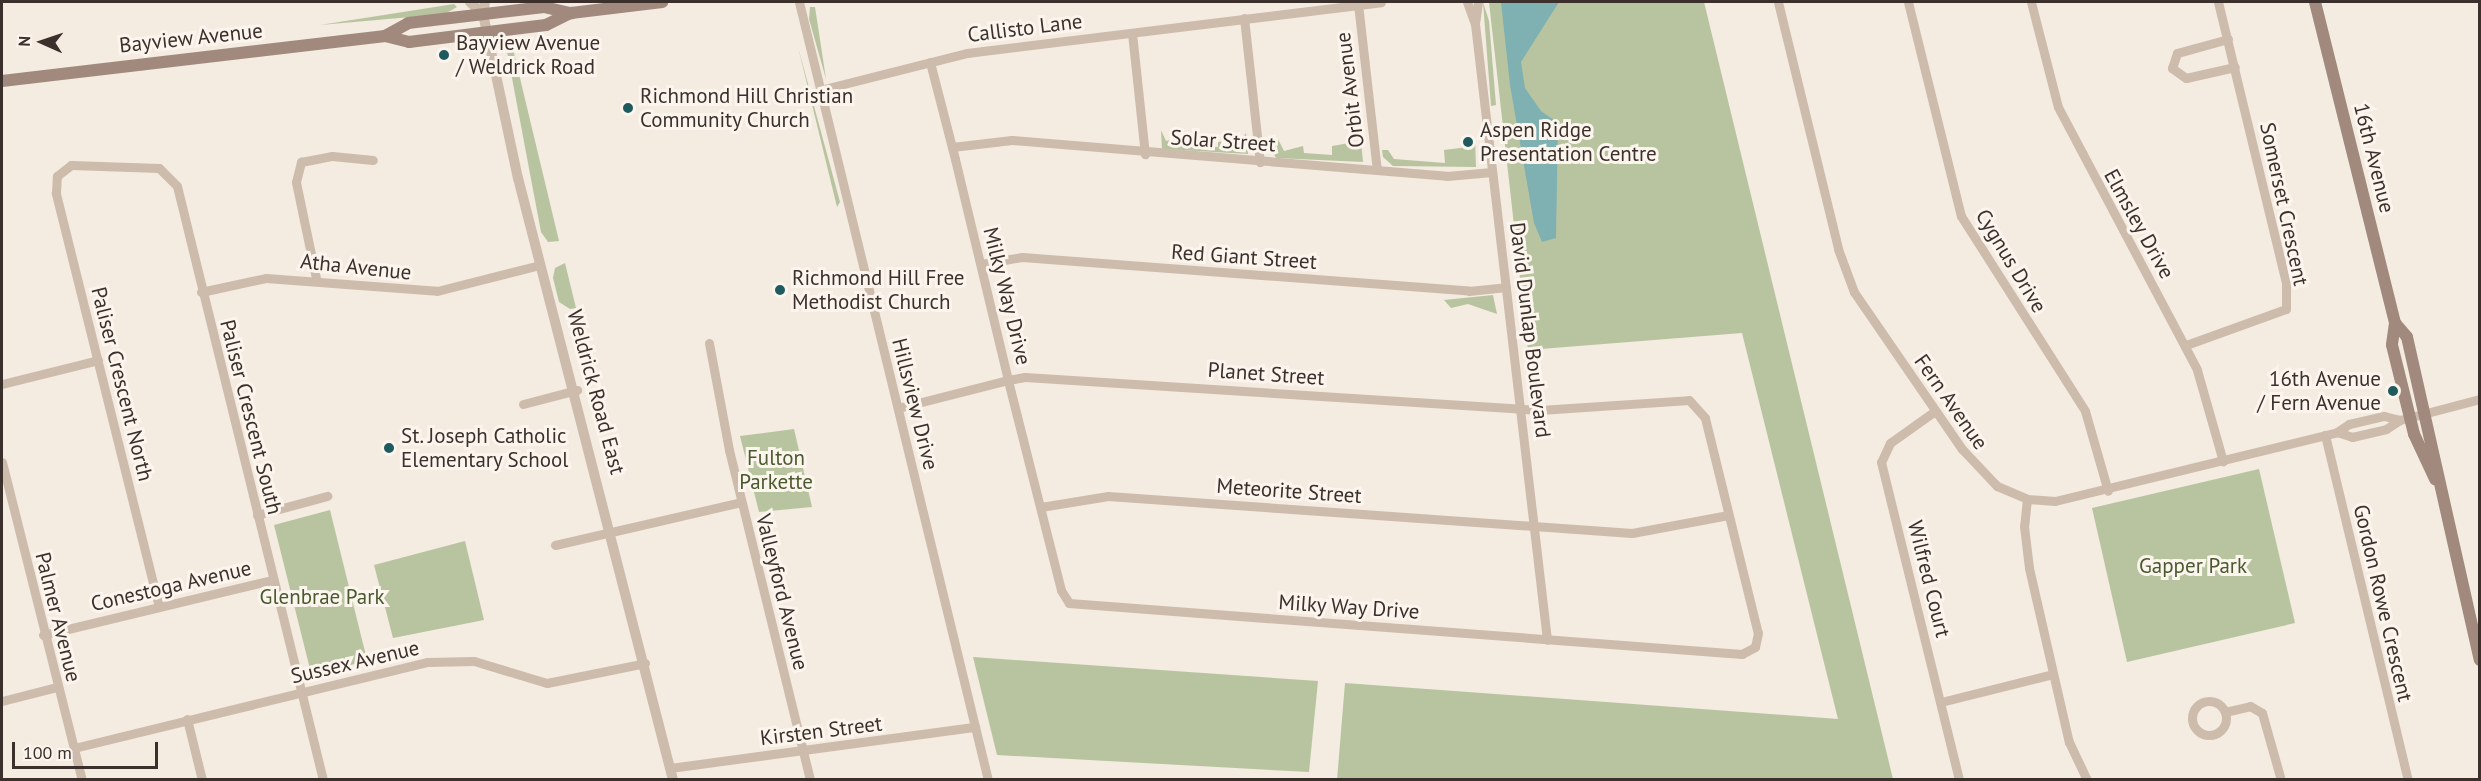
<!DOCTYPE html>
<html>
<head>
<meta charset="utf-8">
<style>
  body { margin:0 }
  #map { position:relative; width:2481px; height:781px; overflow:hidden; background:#f4ebe1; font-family:"PT Sans",sans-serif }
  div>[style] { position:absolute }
  .green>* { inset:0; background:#b8c4a0 }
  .water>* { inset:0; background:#7fb0b2 }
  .minor>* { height:9px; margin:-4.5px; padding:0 4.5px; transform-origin:4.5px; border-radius:4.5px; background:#cdbbac }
  .minor>.ring { margin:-4.5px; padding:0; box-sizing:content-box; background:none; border:9px solid #cdbbac; border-radius:50% }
  .tertiary>* { height:10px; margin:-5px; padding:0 5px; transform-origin:5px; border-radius:5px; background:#cdbbac }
  .secondary>* { height:12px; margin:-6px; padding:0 6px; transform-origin:6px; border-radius:6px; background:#a18a7d }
  .dots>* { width:16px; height:16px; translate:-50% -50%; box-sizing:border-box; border:3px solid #fbf5ee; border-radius:50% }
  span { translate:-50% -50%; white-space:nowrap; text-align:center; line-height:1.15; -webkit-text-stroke:6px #fbf5ee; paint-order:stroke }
  .street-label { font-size:21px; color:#3b302b }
  .poi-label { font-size:21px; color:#3b302b }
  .left { translate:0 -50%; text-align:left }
  .right { translate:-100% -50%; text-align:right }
  .park-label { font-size:21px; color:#4a5a2e }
  .frame { position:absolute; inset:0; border:3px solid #3b302b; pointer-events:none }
  .north { position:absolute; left:12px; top:12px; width:60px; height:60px; -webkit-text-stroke:4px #fbf5ee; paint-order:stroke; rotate:273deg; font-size:16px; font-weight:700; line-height:24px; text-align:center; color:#3b302b }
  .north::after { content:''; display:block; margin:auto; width:21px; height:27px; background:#3b302b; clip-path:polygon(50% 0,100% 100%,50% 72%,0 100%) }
  .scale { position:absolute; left:12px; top:742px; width:146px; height:27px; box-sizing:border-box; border:3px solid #3b302b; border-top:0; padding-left:8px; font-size:18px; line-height:21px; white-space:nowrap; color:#3b302b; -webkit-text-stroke:4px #fbf5ee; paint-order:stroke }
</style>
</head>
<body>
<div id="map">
  <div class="green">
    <i style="clip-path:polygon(1483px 2px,1489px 21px,1496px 105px,1491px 106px)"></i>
    <i style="clip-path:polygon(1489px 2px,1704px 2px,1893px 779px,1337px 780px,1345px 683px,1838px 719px,1742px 333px,1528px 350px)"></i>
    <i style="clip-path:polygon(454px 4px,457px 7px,445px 14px,320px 25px)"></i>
    <i style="clip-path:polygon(810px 7px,815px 7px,826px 79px,809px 19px)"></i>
    <i style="clip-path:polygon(506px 46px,513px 49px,559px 241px,548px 242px,541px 232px)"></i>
    <i style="clip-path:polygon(798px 47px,840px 202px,837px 207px)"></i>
    <i style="clip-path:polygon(1161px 130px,1166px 141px,1190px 134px,1191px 145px,1218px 147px,1218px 142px,1242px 139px,1246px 133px,1248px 154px,1162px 149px)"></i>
    <i style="clip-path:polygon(1278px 139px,1284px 151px,1303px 146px,1304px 153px,1332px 155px,1332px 146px,1361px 141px,1363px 162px,1276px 158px,1267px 140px)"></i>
    <i style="clip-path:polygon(1475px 139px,1476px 167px,1393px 166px,1383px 157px,1382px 150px,1388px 150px,1394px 159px,1445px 163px,1444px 150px,1468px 147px)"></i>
    <i style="clip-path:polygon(565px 263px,576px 308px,570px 309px,559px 302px,553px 278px,555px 268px)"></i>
    <i style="clip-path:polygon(1493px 295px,1497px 314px,1468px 304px,1451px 308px,1444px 300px)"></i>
    <i style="clip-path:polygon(794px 429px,812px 507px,759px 512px,740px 436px)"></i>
    <i style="clip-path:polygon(2259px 469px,2295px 623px,2127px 662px,2092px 508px)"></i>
    <i style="clip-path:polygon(330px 510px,367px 660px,312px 677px,274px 525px)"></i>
    <i style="clip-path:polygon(465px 541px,484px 620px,393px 638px,374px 565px)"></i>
    <i style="clip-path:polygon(973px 657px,1318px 681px,1309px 772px,997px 755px)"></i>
  </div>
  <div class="water">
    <i style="clip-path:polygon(1501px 2px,1559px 2px,1521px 62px,1525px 88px,1541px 111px,1558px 123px,1556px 238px,1542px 242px,1534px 223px,1510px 85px)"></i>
  </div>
  <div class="minor">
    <i style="left:799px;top:2px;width:801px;rotate:76.35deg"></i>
    <i style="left:1467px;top:2px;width:23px;rotate:70deg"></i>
    <i style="left:1478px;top:2px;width:22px;rotate:98deg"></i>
    <i style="left:1475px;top:24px;width:620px;rotate:83.33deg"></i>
    <i style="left:1778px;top:2px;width:254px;rotate:76.3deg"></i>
    <i style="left:1838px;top:249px;width:46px;rotate:69.6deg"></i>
    <i style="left:1854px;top:292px;width:191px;rotate:55.5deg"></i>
    <i style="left:1962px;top:449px;width:51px;rotate:46.6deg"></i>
    <i style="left:1997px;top:486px;width:33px;rotate:23deg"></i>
    <i style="left:2027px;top:499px;width:28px;rotate:4deg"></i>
    <i style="left:2055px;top:501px;width:290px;rotate:-13.7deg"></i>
    <i style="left:2337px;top:432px;width:14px;rotate:-34deg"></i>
    <i style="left:2349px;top:424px;width:36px;rotate:-13deg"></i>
    <i style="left:2384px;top:416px;width:16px;rotate:14deg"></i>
    <i style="left:1908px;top:2px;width:220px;rotate:76.1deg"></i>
    <i style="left:1961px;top:216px;width:231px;rotate:57.5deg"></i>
    <i style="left:2085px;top:411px;width:83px;rotate:74deg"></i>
    <i style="left:2031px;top:2px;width:108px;rotate:75.6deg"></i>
    <i style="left:2058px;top:107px;width:297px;rotate:62.1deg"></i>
    <i style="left:2197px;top:370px;width:95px;rotate:74.1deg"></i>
    <i style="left:1358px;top:4px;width:167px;rotate:83.5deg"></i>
    <i style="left:1244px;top:18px;width:145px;rotate:83.7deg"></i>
    <i style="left:1132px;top:33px;width:122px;rotate:83.9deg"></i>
    <i style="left:2228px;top:39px;width:53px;rotate:164.6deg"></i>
    <i style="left:2177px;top:53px;width:16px;rotate:108deg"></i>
    <i style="left:2172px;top:68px;width:17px;rotate:36deg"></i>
    <i style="left:2186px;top:78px;width:50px;rotate:-12.7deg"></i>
    <i style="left:820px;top:90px;width:152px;rotate:-14.1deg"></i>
    <i style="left:967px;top:53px;width:417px;rotate:-7deg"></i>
    <i style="left:952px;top:147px;width:60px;rotate:-6.7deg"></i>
    <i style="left:1012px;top:140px;width:436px;rotate:4.7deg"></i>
    <i style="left:1447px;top:176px;width:45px;rotate:-5.1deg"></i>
    <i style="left:981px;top:264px;width:42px;rotate:-9.7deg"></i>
    <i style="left:1022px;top:257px;width:448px;rotate:4.3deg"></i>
    <i style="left:1469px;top:291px;width:37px;rotate:-6deg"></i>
    <i style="left:316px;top:278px;width:98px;rotate:-101.8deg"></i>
    <i style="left:296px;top:182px;width:21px;rotate:-76deg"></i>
    <i style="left:301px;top:162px;width:32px;rotate:-11deg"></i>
    <i style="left:332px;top:156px;width:41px;rotate:5.6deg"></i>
    <i style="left:201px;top:292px;width:66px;rotate:-12.2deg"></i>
    <i style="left:266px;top:278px;width:171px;rotate:4.3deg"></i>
    <i style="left:437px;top:291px;width:106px;rotate:-14.2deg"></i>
    <i style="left:709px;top:343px;width:109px;rotate:79.4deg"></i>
    <i style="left:729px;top:450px;width:340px;rotate:76.2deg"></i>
    <i style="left:2186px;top:345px;width:106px;rotate:-19.8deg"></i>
    <i style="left:2286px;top:309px;width:26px;rotate:-90deg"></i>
    <i style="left:2286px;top:283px;width:289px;rotate:-103.6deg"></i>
    <i style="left:2px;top:384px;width:99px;rotate:-14deg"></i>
    <i style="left:523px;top:404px;width:56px;rotate:-14.5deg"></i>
    <i style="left:898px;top:408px;width:114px;rotate:-14.3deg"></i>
    <i style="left:1008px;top:380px;width:17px;rotate:-10deg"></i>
    <i style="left:1025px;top:377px;width:516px;rotate:3.67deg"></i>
    <i style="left:1540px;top:410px;width:149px;rotate:-3.8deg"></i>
    <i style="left:1689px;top:400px;width:24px;rotate:48deg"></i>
    <i style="left:1705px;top:418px;width:221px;rotate:76.2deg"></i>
    <i style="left:1758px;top:633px;width:14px;rotate:102deg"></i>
    <i style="left:1755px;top:647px;width:15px;rotate:152deg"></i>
    <i style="left:1742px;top:654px;width:675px;rotate:-175.67deg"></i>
    <i style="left:1069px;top:603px;width:15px;rotate:-122deg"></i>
    <i style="left:1061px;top:590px;width:217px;rotate:-104.2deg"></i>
    <i style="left:1008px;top:380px;width:227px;rotate:-103.5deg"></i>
    <i style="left:955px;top:159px;width:100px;rotate:-104.5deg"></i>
    <i style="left:1935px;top:411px;width:55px;rotate:144.6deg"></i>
    <i style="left:1890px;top:443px;width:21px;rotate:115deg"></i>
    <i style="left:1881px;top:462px;width:327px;rotate:76.2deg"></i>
    <i style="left:2337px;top:432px;width:16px;rotate:18deg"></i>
    <i style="left:2352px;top:437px;width:35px;rotate:-13deg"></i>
    <i style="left:2386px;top:429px;width:17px;rotate:-33deg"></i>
    <i style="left:2400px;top:420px;width:83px;rotate:-14.7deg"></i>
    <i style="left:2325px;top:435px;width:355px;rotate:76.5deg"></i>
    <i style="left:2px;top:462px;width:328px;rotate:75.9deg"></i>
    <i style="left:2027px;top:499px;width:27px;rotate:96deg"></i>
    <i style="left:2024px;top:526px;width:42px;rotate:83.2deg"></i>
    <i style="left:2029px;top:568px;width:179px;rotate:77.1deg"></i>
    <i style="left:2069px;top:742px;width:42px;rotate:64.7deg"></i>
    <i style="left:1041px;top:507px;width:68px;rotate:-9.3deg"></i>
    <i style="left:1108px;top:496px;width:525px;rotate:4.04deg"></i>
    <i style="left:1632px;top:533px;width:98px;rotate:-10.6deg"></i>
    <i style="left:257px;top:515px;width:73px;rotate:-15.2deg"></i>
    <i style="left:555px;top:545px;width:191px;rotate:-13deg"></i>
    <i style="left:159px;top:607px;width:427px;rotate:-104deg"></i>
    <i style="left:56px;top:193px;width:17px;rotate:-87deg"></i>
    <i style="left:57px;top:176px;width:18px;rotate:-38deg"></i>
    <i style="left:71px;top:165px;width:88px;rotate:2deg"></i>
    <i style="left:159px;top:168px;width:25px;rotate:45deg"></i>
    <i style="left:177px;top:186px;width:612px;rotate:76.19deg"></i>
    <i style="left:43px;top:635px;width:236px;rotate:-13.5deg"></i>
    <i style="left:2px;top:701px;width:57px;rotate:-14.3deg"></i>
    <i class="ring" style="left:2192px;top:701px;width:25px;height:25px"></i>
    <i style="left:1941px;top:702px;width:115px;rotate:-14deg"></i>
    <i style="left:2225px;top:712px;width:26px;rotate:-13deg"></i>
    <i style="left:2250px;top:706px;width:14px;rotate:30deg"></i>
    <i style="left:2262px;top:713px;width:70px;rotate:74.2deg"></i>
    <i style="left:187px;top:719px;width:63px;rotate:76.2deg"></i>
    <i style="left:74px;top:748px;width:363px;rotate:-13.7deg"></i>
    <i style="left:427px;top:662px;width:47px;rotate:-1.2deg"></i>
    <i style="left:474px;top:661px;width:76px;rotate:16.8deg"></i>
    <i style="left:547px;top:683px;width:100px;rotate:-11.5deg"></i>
    <i style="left:670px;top:768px;width:308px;rotate:-7.7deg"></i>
  </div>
  <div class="tertiary">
    <i style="left:470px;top:2px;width:18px;rotate:43deg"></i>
    <i style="left:485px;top:2px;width:12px;rotate:99deg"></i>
    <i style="left:483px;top:14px;width:168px;rotate:78deg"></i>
    <i style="left:518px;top:178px;width:622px;rotate:75.56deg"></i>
  </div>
  <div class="secondary">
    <i style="left:2315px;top:2px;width:331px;rotate:76deg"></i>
    <i style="left:2395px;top:323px;width:22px;rotate:98deg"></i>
    <i style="left:2392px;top:345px;width:92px;rotate:76.1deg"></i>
    <i style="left:2414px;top:434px;width:50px;rotate:65deg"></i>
    <i style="left:385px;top:36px;width:26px;rotate:-29deg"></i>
    <i style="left:408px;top:23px;width:137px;rotate:-6.7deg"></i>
    <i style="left:544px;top:7px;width:28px;rotate:13deg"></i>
    <i style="left:2px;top:81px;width:386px;rotate:-6.7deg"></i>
    <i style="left:385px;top:36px;width:25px;rotate:14deg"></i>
    <i style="left:409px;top:42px;width:138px;rotate:-7.1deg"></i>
    <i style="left:546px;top:25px;width:28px;rotate:-26deg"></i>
    <i style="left:571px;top:13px;width:92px;rotate:-6.9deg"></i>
    <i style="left:2395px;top:323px;width:18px;rotate:49deg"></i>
    <i style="left:2407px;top:337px;width:331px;rotate:77.3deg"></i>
  </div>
  <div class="dots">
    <i style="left:444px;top:55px;background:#1f5a5e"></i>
    <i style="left:628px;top:108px;background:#1f5a5e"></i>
    <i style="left:1468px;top:142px;background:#1f5a5e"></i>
    <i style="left:780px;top:290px;background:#1f5a5e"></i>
    <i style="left:2393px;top:391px;background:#1f5a5e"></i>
    <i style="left:389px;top:448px;background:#1f5a5e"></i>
  </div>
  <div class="street-label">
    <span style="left:1025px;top:28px;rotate:-7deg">Callisto Lane</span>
    <span style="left:191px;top:38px;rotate:-6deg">Bayview Avenue</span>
    <span style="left:1350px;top:90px;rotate:-97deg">Orbit Avenue</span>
    <span style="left:1223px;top:141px;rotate:4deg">Solar Street</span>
    <span style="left:2374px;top:158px;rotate:76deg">16th Avenue</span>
    <span style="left:2284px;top:204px;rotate:78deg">Somerset Crescent</span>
    <span style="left:2139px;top:224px;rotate:61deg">Elmsley Drive</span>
    <span style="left:1244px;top:257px;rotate:4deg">Red Giant Street</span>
    <span style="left:2011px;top:261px;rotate:59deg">Cygnus Drive</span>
    <span style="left:356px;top:267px;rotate:6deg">Atha Avenue</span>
    <span style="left:1007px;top:296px;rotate:76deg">Milky Way Drive</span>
    <span style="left:1530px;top:330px;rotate:83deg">David Dunlap Boulevard</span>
    <span style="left:1266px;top:374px;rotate:4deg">Planet Street</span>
    <span style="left:122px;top:384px;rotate:76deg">Paliser Crescent North</span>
    <span style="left:596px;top:392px;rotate:75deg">Weldrick Road East</span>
    <span style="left:1951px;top:402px;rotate:55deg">Fern Avenue</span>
    <span style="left:915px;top:404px;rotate:76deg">Hillsview Drive</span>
    <span style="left:251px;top:417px;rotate:76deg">Paliser Crescent South</span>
    <span style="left:1289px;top:491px;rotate:4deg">Meteorite Street</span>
    <span style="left:1929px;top:579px;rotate:76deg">Wilfred Court</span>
    <span style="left:171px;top:586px;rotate:-13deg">Conestoga Avenue</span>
    <span style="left:782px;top:592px;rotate:76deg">Valleyford Avenue</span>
    <span style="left:2383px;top:603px;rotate:77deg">Gordon Rowe Crescent</span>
    <span style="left:1349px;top:607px;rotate:4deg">Milky Way Drive</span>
    <span style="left:58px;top:617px;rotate:76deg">Palmer Avenue</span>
    <span style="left:355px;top:662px;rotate:-13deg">Sussex Avenue</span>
    <span style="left:821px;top:731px;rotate:-7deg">Kirsten Street</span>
  </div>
  <div class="poi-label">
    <span class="left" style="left:456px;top:55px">Bayview Avenue<br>/ Weldrick Road</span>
    <span class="left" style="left:640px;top:108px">Richmond Hill Christian<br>Community Church</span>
    <span class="left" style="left:1480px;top:142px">Aspen Ridge<br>Presentation Centre</span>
    <span class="left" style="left:792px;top:290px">Richmond Hill Free<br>Methodist Church</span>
    <span class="right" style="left:2381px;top:391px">16th Avenue<br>/ Fern Avenue</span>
    <span class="left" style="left:401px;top:448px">St. Joseph Catholic<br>Elementary School</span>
  </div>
  <div class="park-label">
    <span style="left:776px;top:470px">Fulton<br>Parkette</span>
    <span style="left:2193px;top:566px">Gapper Park</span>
    <span style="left:322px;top:597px">Glenbrae Park</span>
  </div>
  <div class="frame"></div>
  <div class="north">N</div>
  <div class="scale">100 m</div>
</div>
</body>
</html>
